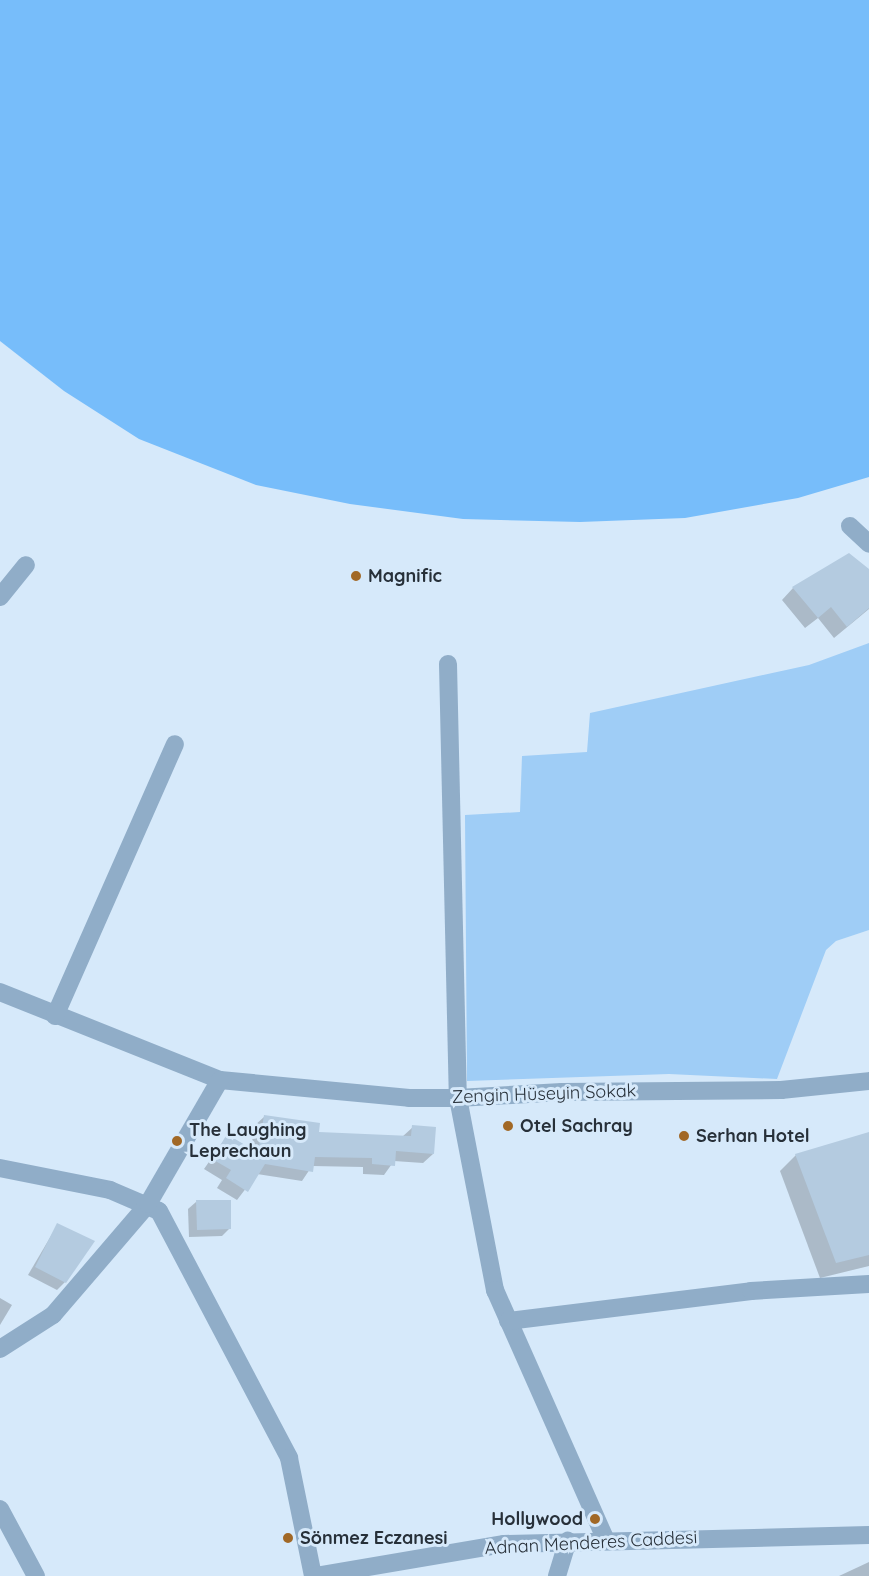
<!DOCTYPE html>
<html>
<head>
<meta charset="utf-8">
<style>
  body { margin:0 }
  #map { position:relative; width:869px; height:1576px; overflow:hidden; background:#d6e9fa; font-family:Quicksand,sans-serif }
  div>[style] { position:absolute }
  .green>* { inset:0; background:#9fcdf6 }
  .water>* { inset:0; background:#77bdfa }
  .shadow>* { inset:0; background:#0003 }
  .building>* { inset:0; background:#b4cbe0 }
  .minor>* { height:18px; margin:-9px; padding:0 9px; transform-origin:9px; border-radius:9px; background:#90adc8 }
  .dots>* { width:16px; height:16px; translate:-50% -50%; box-sizing:border-box; border:3px solid #d6e9fa; border-radius:50% }
  span { translate:-50% -50%; white-space:nowrap; text-align:center; line-height:1.15; -webkit-text-stroke:6px #d6e9fa; paint-order:stroke }
  .poi-label { font-size:18px; color:#273039; font-weight:700 }
  .left { translate:0 -50%; text-align:left }
  .right { translate:-100% -50%; text-align:right }
  .street-label { font-size:18px; color:#273039 }
</style>
</head>
<body>
<div id="map">
  <div class="green">
    <i style="clip-path:polygon(869px 643px,869px 930px,836px 941px,826px 950px,777px 1079px,669px 1074px,467px 1081px,465px 815px,520px 812px,522px 756px,587px 752px,590px 713px,809px 665px)"></i>
  </div>
  <div class="water">
    <i style="clip-path:polygon(0 0,869px 0,869px 477px,798px 498px,685px 518px,580px 522px,463px 519px,350px 504px,256px 485px,139px 439px,64px 391px,0 341px)"></i>
  </div>
  <div class="shadow">
    <i style="clip-path:polygon(869px 571px,869px 609px,834px 638px,818px 618px,805px 628px,782px 600px,793px 588px)"></i>
    <i style="clip-path:polygon(264px 1117px,317px 1133px,402px 1137px,413px 1127px,433px 1154px,423px 1163px,394px 1161px,384px 1175px,363px 1174px,363px 1167px,312px 1166px,302px 1181px,257px 1174px,237px 1200px,217px 1188px,222px 1180px,204px 1169px,227px 1136px,251px 1151px,254px 1126px)"></i>
    <i style="clip-path:polygon(869px 1134px,869px 1266px,820px 1278px,780px 1171px,796px 1155px)"></i>
    <i style="clip-path:polygon(196px 1202px,230px 1228px,222px 1236px,189px 1237px,188px 1209px)"></i>
    <i style="clip-path:polygon(58px 1224px,65px 1282px,57px 1290px,28px 1275px)"></i>
    <i style="clip-path:polygon(0 1298px,12px 1305px,0 1325px)"></i>
    <i style="clip-path:polygon(869px 1562px,869px 1576px,839px 1576px)"></i>
  </div>
  <div class="building">
    <i style="clip-path:polygon(849px 553px,869px 569px,869px 608px,847px 627px,831px 607px,818px 618px,792px 587px)"></i>
    <i style="clip-path:polygon(264px 1115px,320px 1123px,319px 1132px,411px 1136px,412px 1125px,436px 1127px,434px 1154px,396px 1151px,395px 1166px,372px 1164px,372px 1158px,315px 1157px,313px 1172px,265px 1164px,248px 1192px,226px 1178px,231px 1170px,212px 1159px,227px 1134px,258px 1153px)"></i>
    <i style="clip-path:polygon(869px 1132px,869px 1255px,836px 1263px,795px 1154px)"></i>
    <i style="clip-path:polygon(196px 1200px,231px 1200px,231px 1229px,197px 1230px)"></i>
    <i style="clip-path:polygon(57px 1223px,95px 1241px,66px 1283px,35px 1267px)"></i>
  </div>
  <div class="minor">
    <i style="left:850px;top:526px;width:26px;rotate:43deg"></i>
    <i style="left:0;top:597px;width:41px;rotate:-50.9deg"></i>
    <i style="left:448px;top:664px;width:434px;rotate:88.7deg"></i>
    <i style="left:458px;top:1098px;width:196px;rotate:79.1deg"></i>
    <i style="left:495px;top:1290px;width:274px;rotate:66.1deg"></i>
    <i style="left:0;top:992px;width:237px;rotate:21.8deg"></i>
    <i style="left:220px;top:1080px;width:190px;rotate:5.4deg"></i>
    <i style="left:409px;top:1098px;width:49px"></i>
    <i style="left:458px;top:1098px;width:104px;rotate:-3.3deg"></i>
    <i style="left:562px;top:1092px;width:219px;rotate:-0.5deg"></i>
    <i style="left:781px;top:1090px;width:88px;rotate:-5.8deg"></i>
    <i style="left:55px;top:1016px;width:297px;rotate:-66.2deg"></i>
    <i style="left:0;top:1168px;width:112px;rotate:11.3deg"></i>
    <i style="left:110px;top:1190px;width:53px;rotate:23.2deg"></i>
    <i style="left:159px;top:1211px;width:279px;rotate:62.2deg"></i>
    <i style="left:289px;top:1458px;width:120px;rotate:78.5deg"></i>
    <i style="left:508px;top:1321px;width:245px;rotate:-7deg"></i>
    <i style="left:751px;top:1291px;width:118px;rotate:-3.4deg"></i>
    <i style="left:0;top:1349px;width:63px;rotate:-32.7deg"></i>
    <i style="left:53px;top:1315px;width:146px;rotate:-49.4deg"></i>
    <i style="left:148px;top:1204px;width:143px;rotate:-59.9deg"></i>
    <i style="left:0;top:1509px;width:76px;rotate:61.8deg"></i>
    <i style="left:315px;top:1576px;width:192px;rotate:-9.6deg"></i>
    <i style="left:504px;top:1544px;width:365px;rotate:-1.4deg"></i>
    <i style="left:557px;top:1576px;width:37px;rotate:-73deg"></i>
  </div>
  <div class="dots">
    <i style="left:356px;top:576px;background:#a16826"></i>
    <i style="left:508px;top:1126px;background:#a16826"></i>
    <i style="left:684px;top:1136px;background:#a16826"></i>
    <i style="left:177px;top:1141px;background:#a16826"></i>
    <i style="left:595px;top:1519px;background:#a16826"></i>
    <i style="left:288px;top:1538px;background:#a16826"></i>
  </div>
  <div class="poi-label">
    <span class="left" style="left:368px;top:576px">Magnific</span>
    <span class="left" style="left:520px;top:1126px">Otel Sachray</span>
    <span class="left" style="left:189px;top:1141px">The Laughing<br>Leprechaun</span>
    <span class="left" style="left:696px;top:1136px">Serhan Hotel</span>
    <span class="right" style="left:583px;top:1519px">Hollywood</span>
    <span class="left" style="left:300px;top:1538px">Sönmez Eczanesi</span>
  </div>
  <div class="street-label">
    <span style="left:544px;top:1094px;rotate:-2deg">Zengin Hüseyin Sokak</span>
    <span style="left:591px;top:1543px;rotate:-3deg">Adnan Menderes Caddesi</span>
  </div>
</div>
</body>
</html>
